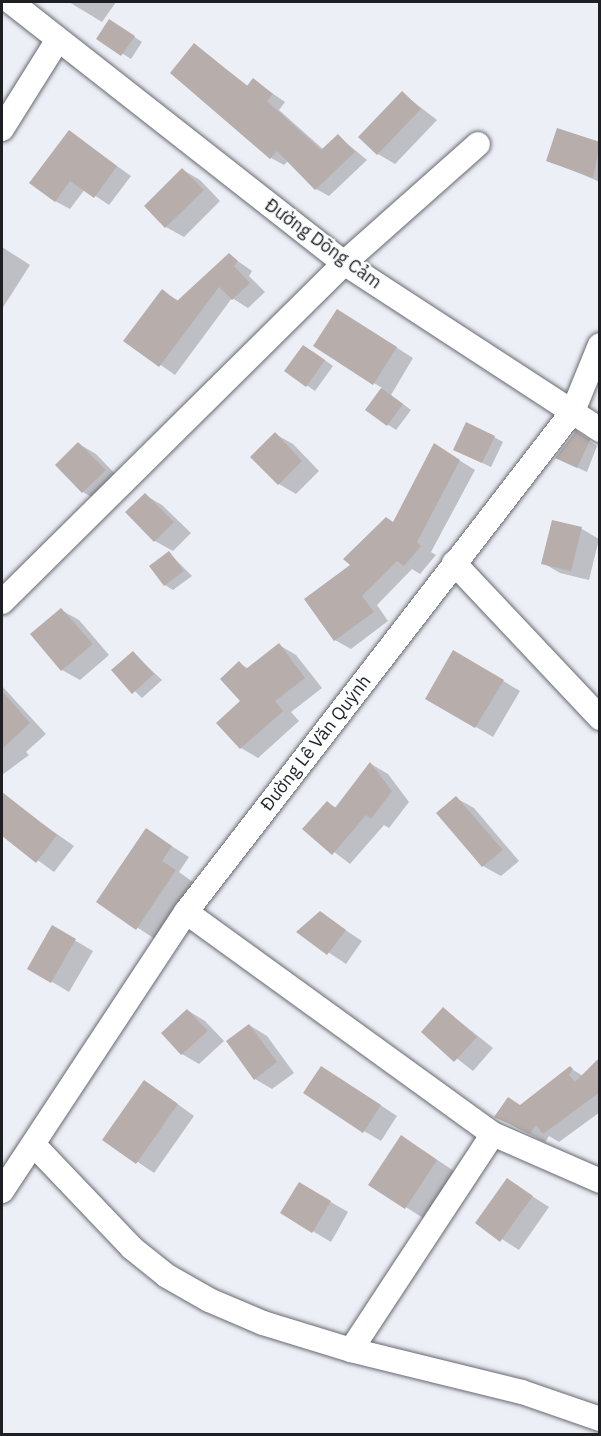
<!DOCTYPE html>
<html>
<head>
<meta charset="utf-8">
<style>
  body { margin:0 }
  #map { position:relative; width:601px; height:1436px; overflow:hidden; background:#edeff7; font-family:"IBM Plex Sans",sans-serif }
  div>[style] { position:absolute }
  .shadow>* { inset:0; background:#0003 }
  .building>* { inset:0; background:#b7aeab }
  .roads { filter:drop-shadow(0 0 2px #67696f) drop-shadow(0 0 2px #67696f) }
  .minor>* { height:24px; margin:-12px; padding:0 12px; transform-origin:12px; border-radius:12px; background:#fff }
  span { translate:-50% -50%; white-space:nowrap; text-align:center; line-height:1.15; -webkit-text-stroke:4.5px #fcfdfe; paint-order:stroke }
  .street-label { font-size:18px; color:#1e1f22 }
  .frame { position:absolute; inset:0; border:3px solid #1e1f22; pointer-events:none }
</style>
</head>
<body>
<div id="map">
  <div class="shadow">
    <i style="clip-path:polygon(69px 2px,116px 2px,102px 22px)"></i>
    <i style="clip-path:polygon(118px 26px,142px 42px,131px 59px,98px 38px)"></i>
    <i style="clip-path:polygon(194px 45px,248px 86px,253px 80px,285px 102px,279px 110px,324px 150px,338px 136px,367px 160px,329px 196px,316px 189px,288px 161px,284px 165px,271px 158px)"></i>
    <i style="clip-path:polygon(402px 93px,437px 120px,395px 164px,378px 154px)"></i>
    <i style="clip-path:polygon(69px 132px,131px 176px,109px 205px,85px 189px,70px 209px,55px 201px)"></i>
    <i style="clip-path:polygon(600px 143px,600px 182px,548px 160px)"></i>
    <i style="clip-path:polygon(183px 170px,200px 180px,220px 201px,184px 237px,166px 227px,146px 206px)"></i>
    <i style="clip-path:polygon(2px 247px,30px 265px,2px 309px)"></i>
    <i style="clip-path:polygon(229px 255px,252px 271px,249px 276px,265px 292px,248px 308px,232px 298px,175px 375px,125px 340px,162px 291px,179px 301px)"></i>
    <i style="clip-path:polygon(355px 321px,413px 358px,391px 395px,411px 410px,396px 430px,367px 410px,382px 388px,315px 346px)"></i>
    <i style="clip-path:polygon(312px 351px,333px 366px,315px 391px,286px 371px)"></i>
    <i style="clip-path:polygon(275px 434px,293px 444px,319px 471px,296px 494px,279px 484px)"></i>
    <i style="clip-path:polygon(494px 437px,503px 442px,491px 467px,463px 454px)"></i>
    <i style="clip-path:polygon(585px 438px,597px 446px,587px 472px,565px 462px)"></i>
    <i style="clip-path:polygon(79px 444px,96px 454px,122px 481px,100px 502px,83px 492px,57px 465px)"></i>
    <i style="clip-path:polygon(449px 454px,475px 470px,431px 552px,436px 555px,420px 574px,412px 569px,377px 605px,388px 621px,351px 649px,335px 640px,306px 599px,352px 565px,394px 523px)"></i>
    <i style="clip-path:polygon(145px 495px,162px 505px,191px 533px,173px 551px,155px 541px)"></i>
    <i style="clip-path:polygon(553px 521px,582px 529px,599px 539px,589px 580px,560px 573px,543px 563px)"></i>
    <i style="clip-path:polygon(169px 553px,192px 576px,173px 590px,165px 585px)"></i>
    <i style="clip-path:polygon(61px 610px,79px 620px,109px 655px,80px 680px,62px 670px,32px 634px)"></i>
    <i style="clip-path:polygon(279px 645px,296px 655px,322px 688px,291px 712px,299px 721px,258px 758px,241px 748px,239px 663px,249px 669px)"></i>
    <i style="clip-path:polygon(454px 652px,520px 691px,493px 737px,427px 698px)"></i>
    <i style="clip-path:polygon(133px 653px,162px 680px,142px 698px,113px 670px)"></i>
    <i style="clip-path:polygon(2px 686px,46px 734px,26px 752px,29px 755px,2px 775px)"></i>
    <i style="clip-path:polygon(371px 764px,388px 774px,409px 802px,389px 828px,384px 825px,350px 864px,304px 829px,327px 803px,337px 808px)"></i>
    <i style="clip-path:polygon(456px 798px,474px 808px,519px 861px,501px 876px,483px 866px,438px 813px)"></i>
    <i style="clip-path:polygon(10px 801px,74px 846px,54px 872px,2px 834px,2px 812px)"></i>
    <i style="clip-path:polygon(146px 830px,189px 857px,179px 872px,193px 882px,155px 939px,98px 902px)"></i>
    <i style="clip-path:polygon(320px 913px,362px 941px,346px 964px,298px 932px)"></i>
    <i style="clip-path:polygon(52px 927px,93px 951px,69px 992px,29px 968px)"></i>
    <i style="clip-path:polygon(444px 1009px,493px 1048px,473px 1071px,423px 1032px)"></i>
    <i style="clip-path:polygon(187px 1010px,205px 1021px,224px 1041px,199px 1064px,182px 1054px)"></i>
    <i style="clip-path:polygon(249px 1025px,267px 1036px,294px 1073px,272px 1089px,255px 1079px)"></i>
    <i style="clip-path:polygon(600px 1060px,600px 1112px,559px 1142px,549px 1136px,545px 1142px,511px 1125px,521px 1106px,570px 1068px,583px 1076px)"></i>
    <i style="clip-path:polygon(339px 1078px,397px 1116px,381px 1141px,364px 1131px)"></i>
    <i style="clip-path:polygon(161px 1092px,194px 1116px,154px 1173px,104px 1139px)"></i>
    <i style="clip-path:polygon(418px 1147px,454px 1171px,423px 1218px,370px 1184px)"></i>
    <i style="clip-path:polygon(507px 1180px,549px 1207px,519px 1250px,477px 1223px)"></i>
    <i style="clip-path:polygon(317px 1194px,348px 1212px,331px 1242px,282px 1213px)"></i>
  </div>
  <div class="building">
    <i style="clip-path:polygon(109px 19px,135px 36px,121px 56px,96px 39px)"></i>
    <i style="clip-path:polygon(194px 43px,247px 86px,253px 78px,273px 94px,267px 101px,321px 150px,338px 134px,355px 152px,315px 190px,277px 151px,270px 159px,170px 73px)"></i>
    <i style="clip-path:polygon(402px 91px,421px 109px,377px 155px,358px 137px)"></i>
    <i style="clip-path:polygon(557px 128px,600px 142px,593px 178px,546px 161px)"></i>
    <i style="clip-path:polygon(69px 130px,117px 166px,94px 198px,70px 181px,55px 202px,29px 183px)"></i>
    <i style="clip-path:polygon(182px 168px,204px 190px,165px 228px,144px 206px)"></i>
    <i style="clip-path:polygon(229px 253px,238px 261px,234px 266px,250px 283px,232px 300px,219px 287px,159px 367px,123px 341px,162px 289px,177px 301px)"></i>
    <i style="clip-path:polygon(337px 309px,397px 347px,373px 385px,313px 346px)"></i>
    <i style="clip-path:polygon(303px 345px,325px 360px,306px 387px,284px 371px)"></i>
    <i style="clip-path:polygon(381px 388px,403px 404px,387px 426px,365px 410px)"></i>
    <i style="clip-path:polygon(466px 422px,495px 436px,482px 463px,453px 450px)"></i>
    <i style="clip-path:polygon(576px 431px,590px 440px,577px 468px,555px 458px)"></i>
    <i style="clip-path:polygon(275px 432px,302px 461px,278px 485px,250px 457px)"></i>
    <i style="clip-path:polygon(78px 442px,106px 470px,82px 493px,55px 465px)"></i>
    <i style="clip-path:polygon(434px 443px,460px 460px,417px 542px,421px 546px,404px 566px,397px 561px,362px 596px,374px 612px,334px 641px,304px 599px,350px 565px,343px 559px,386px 517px,393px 522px)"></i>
    <i style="clip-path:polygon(145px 493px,174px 522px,154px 542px,125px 512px)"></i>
    <i style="clip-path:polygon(552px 520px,582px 527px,571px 571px,541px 564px)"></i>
    <i style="clip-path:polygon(169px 551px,184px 571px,164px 586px,149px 566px)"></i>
    <i style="clip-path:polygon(61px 608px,93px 644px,61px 671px,30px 634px)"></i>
    <i style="clip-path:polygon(279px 643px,305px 678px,275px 701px,283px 711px,240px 749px,216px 723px,240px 701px,220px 679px,239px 661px,246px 669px)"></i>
    <i style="clip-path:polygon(453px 650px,504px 680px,475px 728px,425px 699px)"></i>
    <i style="clip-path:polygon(133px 651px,154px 674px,132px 694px,111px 670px)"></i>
    <i style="clip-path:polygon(2px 691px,30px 723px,2px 749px)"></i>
    <i style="clip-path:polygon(370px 762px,392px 791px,371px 819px,366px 815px,332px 855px,302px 829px,327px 801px,335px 808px)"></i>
    <i style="clip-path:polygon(2px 792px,57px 835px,36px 863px,2px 836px)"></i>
    <i style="clip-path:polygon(456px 796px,503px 850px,482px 867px,436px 813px)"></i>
    <i style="clip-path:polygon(146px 828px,172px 846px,162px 861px,176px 870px,136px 930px,96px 902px)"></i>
    <i style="clip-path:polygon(320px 911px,346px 930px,327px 955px,296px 932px)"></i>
    <i style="clip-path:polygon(52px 925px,76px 939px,51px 983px,27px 969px)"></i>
    <i style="clip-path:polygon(443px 1007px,477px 1037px,454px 1062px,421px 1032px)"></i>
    <i style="clip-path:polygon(187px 1009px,208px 1031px,181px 1055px,161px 1033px)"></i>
    <i style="clip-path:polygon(249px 1024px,277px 1062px,254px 1080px,226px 1041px)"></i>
    <i style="clip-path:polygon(600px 1057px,600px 1092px,543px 1134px,536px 1125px,530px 1134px,494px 1117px,508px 1097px,520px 1105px,570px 1066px,573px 1069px,569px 1075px,575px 1082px)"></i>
    <i style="clip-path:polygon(321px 1066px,381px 1105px,363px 1133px,303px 1093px)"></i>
    <i style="clip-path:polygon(144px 1080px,178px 1104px,136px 1164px,102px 1140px)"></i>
    <i style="clip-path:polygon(401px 1135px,437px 1160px,405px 1209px,368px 1185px)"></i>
    <i style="clip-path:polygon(507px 1178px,533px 1196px,500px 1242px,475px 1223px)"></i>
    <i style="clip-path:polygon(299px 1182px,331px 1201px,312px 1233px,280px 1213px)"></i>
  </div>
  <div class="roads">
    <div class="minor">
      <i style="left:11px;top:2px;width:423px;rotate:38.1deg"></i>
      <i style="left:344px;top:263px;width:306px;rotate:33.1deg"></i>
      <i style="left:2px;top:129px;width:104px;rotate:-58deg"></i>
      <i style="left:454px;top:563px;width:213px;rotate:46.7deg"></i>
      <i style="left:2px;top:602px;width:482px;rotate:-44.7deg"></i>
      <i style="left:344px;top:263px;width:179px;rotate:-41.6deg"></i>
      <i style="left:186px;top:912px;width:379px;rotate:35.9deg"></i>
      <i style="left:493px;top:1134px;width:117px;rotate:23.7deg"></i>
      <i style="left:34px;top:1145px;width:142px;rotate:46.4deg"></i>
      <i style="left:132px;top:1248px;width:45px;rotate:38.7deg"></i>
      <i style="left:167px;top:1276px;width:48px;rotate:29.7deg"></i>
      <i style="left:209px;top:1300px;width:59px;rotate:23.1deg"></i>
      <i style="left:263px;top:1323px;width:92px;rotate:17.1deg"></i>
      <i style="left:351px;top:1350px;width:176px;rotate:13.8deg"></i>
      <i style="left:522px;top:1392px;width:83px;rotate:19.1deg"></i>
      <i style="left:2px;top:1191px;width:334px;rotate:-56.6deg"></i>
      <i style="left:186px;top:912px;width:633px;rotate:-52.32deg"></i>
      <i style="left:573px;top:411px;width:71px;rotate:-67.8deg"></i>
      <i style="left:351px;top:1350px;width:258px;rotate:-56.7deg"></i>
    </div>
  </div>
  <div class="street-label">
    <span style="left:323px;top:244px;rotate:36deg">Đường Dõng Cảm</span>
    <span style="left:316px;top:743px;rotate:-52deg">Đường Lê Văn Quýnh</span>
  </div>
  <div class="frame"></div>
</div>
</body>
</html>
